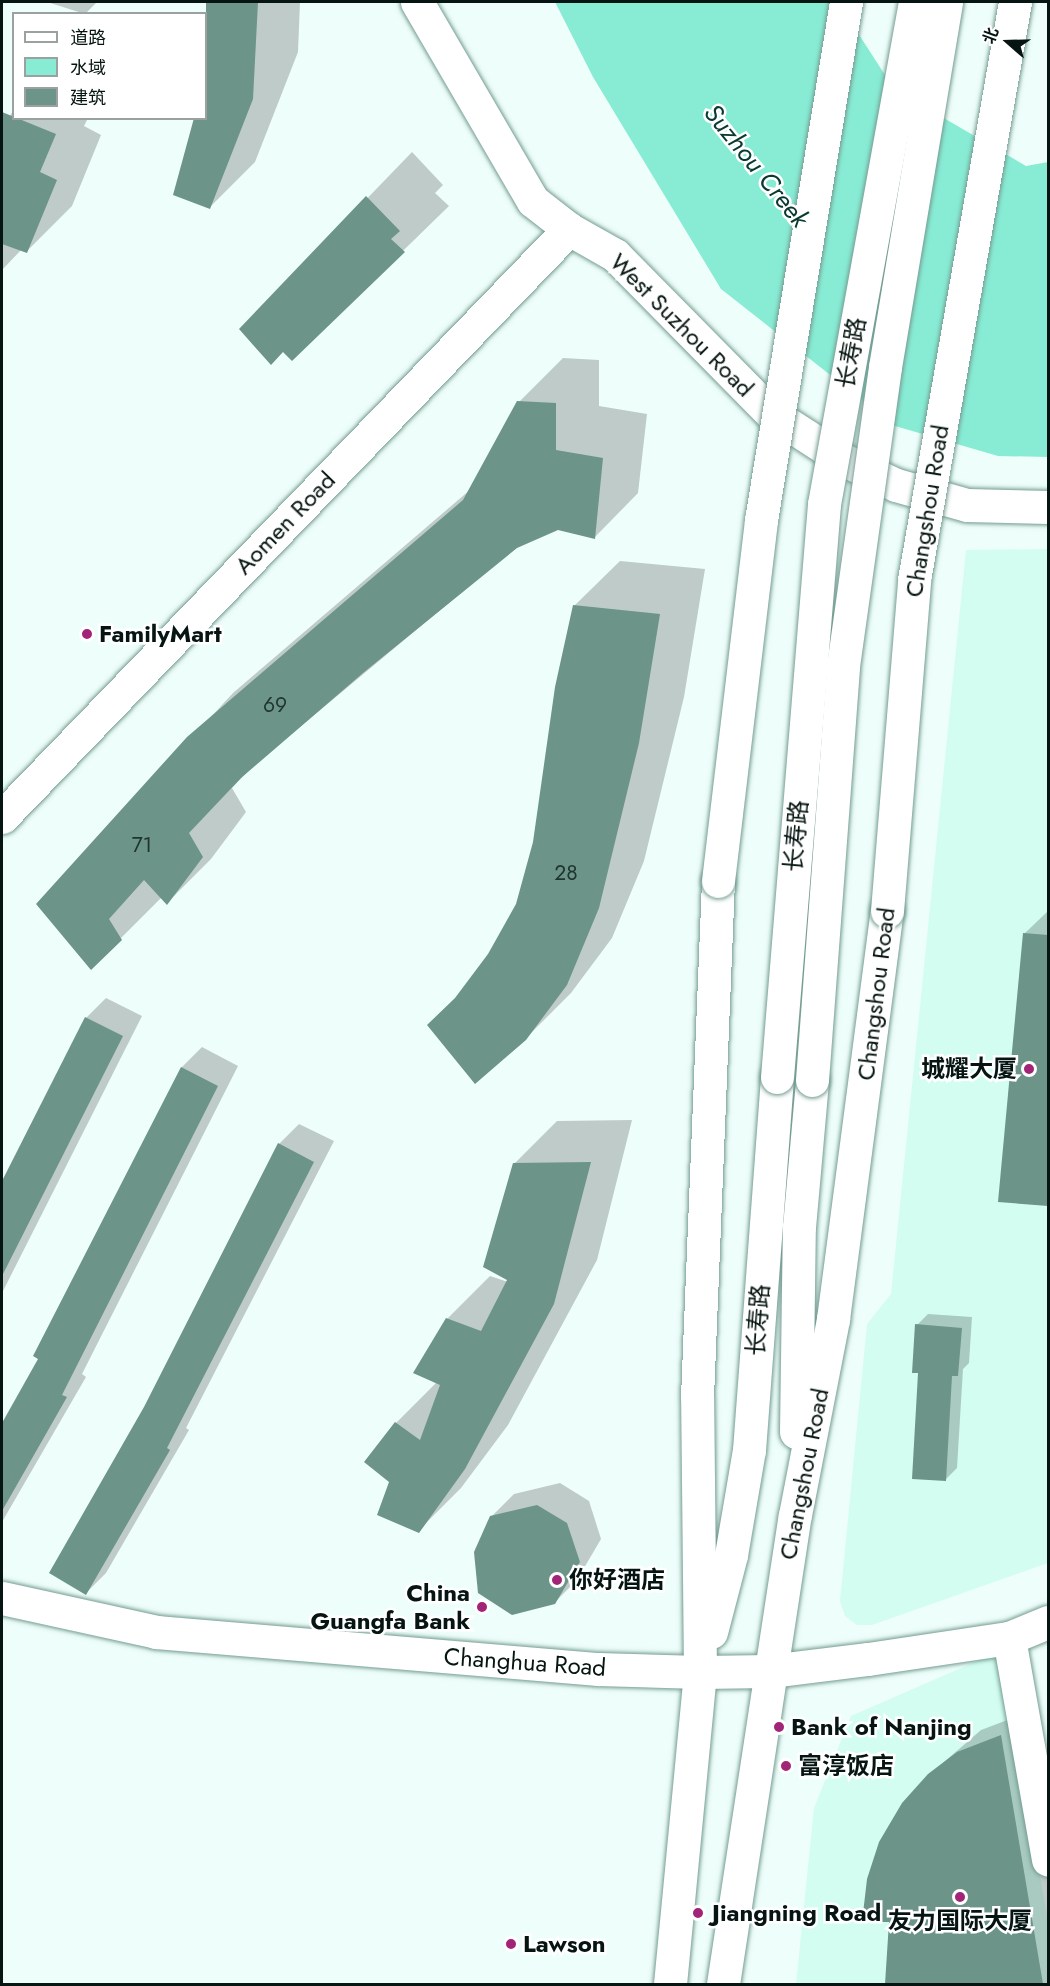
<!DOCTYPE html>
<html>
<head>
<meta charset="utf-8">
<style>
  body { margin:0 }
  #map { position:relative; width:1050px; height:1986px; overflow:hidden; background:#eefefa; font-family:Jost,"Noto Sans SC",sans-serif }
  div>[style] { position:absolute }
  .built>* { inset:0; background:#d3fdf1 }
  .water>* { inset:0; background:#88ecd5 }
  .shadow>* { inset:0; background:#0003 }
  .building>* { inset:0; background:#6c9489 }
  .roads { filter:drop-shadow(0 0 2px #749c92) drop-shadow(0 0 2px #749c92) }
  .street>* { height:33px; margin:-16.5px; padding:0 16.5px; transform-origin:16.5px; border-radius:16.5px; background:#fff }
  .primary>* { height:33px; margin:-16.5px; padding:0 16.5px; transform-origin:16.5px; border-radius:16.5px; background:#fff }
  .bridges { filter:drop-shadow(0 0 2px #749c92) drop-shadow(0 0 2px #749c92) }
  .primary-bridge>* { height:33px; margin:-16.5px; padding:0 16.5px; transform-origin:16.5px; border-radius:16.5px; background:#fff }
  .dots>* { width:16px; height:16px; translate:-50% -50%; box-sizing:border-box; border:3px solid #fff; border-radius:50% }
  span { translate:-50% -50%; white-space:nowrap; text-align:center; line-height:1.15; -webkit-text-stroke:5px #fff; paint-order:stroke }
  .number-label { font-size:21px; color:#20352f }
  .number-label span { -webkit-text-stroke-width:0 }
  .street-label { font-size:24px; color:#061511 }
  .poi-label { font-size:24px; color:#061511; font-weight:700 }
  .left { translate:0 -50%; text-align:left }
  .right { translate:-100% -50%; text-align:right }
  .water-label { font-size:26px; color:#093930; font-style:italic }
  .frame { position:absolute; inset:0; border:3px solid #061511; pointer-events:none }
  .legend { position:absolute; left:12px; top:12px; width:195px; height:108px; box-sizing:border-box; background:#fff; border:2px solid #9ba1a0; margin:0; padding:8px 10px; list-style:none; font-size:18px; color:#061511 }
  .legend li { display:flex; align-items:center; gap:12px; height:30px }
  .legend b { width:30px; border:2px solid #9ba1a0 }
  .north { position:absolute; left:978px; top:12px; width:60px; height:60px; -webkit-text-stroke:4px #fff; paint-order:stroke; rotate:290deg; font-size:16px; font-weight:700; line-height:24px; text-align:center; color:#061511 }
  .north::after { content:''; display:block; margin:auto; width:21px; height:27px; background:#061511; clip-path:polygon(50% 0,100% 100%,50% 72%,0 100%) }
</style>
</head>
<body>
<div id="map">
  <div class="built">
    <i style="clip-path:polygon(1048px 549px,1048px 1563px,872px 1625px,857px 1625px,845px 1616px,840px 1601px,867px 1324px,891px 1294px,966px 550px)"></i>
    <i style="clip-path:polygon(1000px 1651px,1048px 1921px,1048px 1984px,796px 1984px,814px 1808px,851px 1716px)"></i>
  </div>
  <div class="water">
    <i style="clip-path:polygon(555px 2px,838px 2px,894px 89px,1026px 166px,1048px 162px,1048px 457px,998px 456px,895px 426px,721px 289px,593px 77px)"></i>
  </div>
  <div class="shadow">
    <i style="clip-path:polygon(47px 2px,97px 2px,85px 14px)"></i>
    <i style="clip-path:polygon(206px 2px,300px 2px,298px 52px,255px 162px,210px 207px)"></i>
    <i style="clip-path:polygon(14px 109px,14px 118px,88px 118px,84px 126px,101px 135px,72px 206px,27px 251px,22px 249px,2px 270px,2px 130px)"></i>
    <i style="clip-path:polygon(412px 152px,443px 185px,435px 193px,449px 206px,292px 359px,283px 350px,241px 329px)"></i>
    <i style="clip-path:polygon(563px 358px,599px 360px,599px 406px,647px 414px,638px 493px,595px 537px,558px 529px,517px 546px,252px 767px,232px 788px,246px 812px,211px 859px,167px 903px,162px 897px,91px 968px,38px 904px,233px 693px,471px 489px,519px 402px)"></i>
    <i style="clip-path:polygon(620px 561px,705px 569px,684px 697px,644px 861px,612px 938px,571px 993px,525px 1039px,460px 994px,489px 955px,517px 904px,535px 843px,574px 606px)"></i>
    <i style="clip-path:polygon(1047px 912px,1048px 912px,1048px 1205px,1000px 1200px,1024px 934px)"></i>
    <i style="clip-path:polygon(106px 998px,142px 1016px,2px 1293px,2px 1185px,86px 1018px)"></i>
    <i style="clip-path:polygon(202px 1047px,238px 1066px,82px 1374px,86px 1377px,2px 1522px,2px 1426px,40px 1358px,182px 1067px)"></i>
    <i style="clip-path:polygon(632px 1120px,597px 1260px,508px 1425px,461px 1488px,418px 1531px,391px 1481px,396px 1423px,437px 1382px,447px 1319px,490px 1276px,508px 1282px,509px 1279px,514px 1164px,557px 1121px)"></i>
    <i style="clip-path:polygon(299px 1124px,334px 1141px,186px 1428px,189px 1430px,106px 1573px,86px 1593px,146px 1407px,279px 1144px)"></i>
    <i style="clip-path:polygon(928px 1314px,972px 1317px,969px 1363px,963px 1369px,957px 1468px,945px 1480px,919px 1372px,917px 1325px)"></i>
    <i style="clip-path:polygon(560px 1483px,589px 1501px,601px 1539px,577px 1580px,554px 1603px,491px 1517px,514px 1494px)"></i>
    <i style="clip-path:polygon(1023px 1714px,1048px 1866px,1048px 1984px,886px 1984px,891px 1921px,929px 1775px,981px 1730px)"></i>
  </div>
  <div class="building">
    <i style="clip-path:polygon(206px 2px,258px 2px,253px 99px,210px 209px,173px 195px,194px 118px,206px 118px)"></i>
    <i style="clip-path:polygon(2px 112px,56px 134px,40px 172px,57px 180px,27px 253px,2px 244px)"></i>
    <i style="clip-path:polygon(366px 196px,400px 231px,391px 239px,405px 252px,292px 361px,283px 352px,271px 365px,239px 329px)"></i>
    <i style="clip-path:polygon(517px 401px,556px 403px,556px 450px,603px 458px,595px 539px,558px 530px,517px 548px,363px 673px,241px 778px,189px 833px,203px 857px,167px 905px,144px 880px,109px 919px,122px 940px,91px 970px,36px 904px,187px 737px,463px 500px)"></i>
    <i style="clip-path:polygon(573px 605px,660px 614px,639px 743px,599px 908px,567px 985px,526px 1040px,475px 1084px,427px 1025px,455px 998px,488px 954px,516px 904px,533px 842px,555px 687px)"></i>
    <i style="clip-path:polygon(1023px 933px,1048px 935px,1048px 1206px,998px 1202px)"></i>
    <i style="clip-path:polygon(85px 1017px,123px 1036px,2px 1276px,2px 1181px)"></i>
    <i style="clip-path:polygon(181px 1067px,218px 1086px,62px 1395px,67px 1397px,2px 1511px,2px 1423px,38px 1359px,33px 1356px)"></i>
    <i style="clip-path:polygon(278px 1143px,314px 1162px,167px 1448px,170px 1450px,86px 1595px,49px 1573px,144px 1407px)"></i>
    <i style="clip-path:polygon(591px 1162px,554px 1304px,465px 1469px,419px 1533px,377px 1515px,389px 1482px,364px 1462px,395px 1422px,420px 1440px,440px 1385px,413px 1373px,446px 1318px,481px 1331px,507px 1280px,483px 1267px,513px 1163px)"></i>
    <i style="clip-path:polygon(915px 1324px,962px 1328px,958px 1376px,952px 1376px,946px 1481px,912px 1479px,918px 1373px,912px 1373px)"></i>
    <i style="clip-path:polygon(537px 1505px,567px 1523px,580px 1562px,555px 1604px,512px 1615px,478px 1593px,474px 1552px,490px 1516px)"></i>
    <i style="clip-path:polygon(1001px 1735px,1043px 1984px,885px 1984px,889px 1922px,862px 1922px,867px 1879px,879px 1842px,902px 1803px,928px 1774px,957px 1752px)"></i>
  </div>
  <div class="roads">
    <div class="street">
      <i style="left:417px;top:2px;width:230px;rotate:59.8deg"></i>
      <i style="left:533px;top:201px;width:46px;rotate:37.9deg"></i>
      <i style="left:569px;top:229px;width:53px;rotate:29.5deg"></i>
      <i style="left:615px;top:255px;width:222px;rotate:45.4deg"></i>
      <i style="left:771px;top:413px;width:85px;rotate:32.9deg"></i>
      <i style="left:842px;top:459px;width:60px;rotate:25.7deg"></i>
      <i style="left:896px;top:485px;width:74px;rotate:15.7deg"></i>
      <i style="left:967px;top:505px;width:81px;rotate:1.4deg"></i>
      <i style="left:2px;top:817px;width:817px;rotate:-46.04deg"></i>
      <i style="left:2px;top:1598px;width:158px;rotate:12.4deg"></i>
      <i style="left:156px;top:1632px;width:444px;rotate:4.8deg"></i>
      <i style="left:598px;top:1669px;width:102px;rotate:1.7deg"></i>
      <i style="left:700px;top:1672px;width:70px;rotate:-0.8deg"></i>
      <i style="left:770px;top:1671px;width:99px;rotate:-7deg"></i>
      <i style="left:868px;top:1659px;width:143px;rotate:-8.5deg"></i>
      <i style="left:1009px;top:1638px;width:42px;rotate:-22.3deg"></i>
      <i style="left:1009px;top:1638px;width:225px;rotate:80deg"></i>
    </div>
    <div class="primary">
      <i style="left:796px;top:1432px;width:205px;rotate:-89.2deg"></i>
      <i style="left:799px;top:1227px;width:148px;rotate:-84.9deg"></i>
      <i style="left:711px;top:1632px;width:80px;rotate:-75.4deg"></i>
      <i style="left:731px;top:1555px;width:107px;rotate:-80.3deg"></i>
      <i style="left:749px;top:1450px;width:374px;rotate:-85.7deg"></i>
      <i style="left:670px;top:1984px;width:313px;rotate:-84.5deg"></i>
      <i style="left:700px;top:1672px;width:275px;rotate:-90.6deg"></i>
      <i style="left:697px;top:1397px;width:516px;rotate:-87.67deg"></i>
      <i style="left:723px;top:1984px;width:474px;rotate:-81.3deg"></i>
      <i style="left:795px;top:1515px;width:200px;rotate:-79deg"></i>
      <i style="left:833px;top:1319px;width:412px;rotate:-82.5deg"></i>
    </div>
  </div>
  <div class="bridges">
    <div class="primary-bridge">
      <i style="left:718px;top:881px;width:364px;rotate:-83.2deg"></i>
      <i style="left:761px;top:520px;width:525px;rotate:-80.68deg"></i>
      <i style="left:887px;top:911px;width:332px;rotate:-85.3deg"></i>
      <i style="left:914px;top:580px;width:587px;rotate:-80.09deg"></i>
      <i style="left:777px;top:1077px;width:575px;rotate:-85.31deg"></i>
      <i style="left:824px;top:504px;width:510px;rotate:-79.73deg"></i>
      <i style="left:812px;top:1080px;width:415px;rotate:-85.7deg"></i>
      <i style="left:843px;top:666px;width:302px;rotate:-82deg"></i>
      <i style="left:885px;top:367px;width:370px;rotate:-80.5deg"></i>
    </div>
  </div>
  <div class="dots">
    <i style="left:87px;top:634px;background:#a22476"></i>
    <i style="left:1029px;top:1069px;background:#a22476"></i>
    <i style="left:557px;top:1580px;background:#a22476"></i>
    <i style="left:482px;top:1607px;background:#a22476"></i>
    <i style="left:779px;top:1727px;background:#a22476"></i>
    <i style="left:786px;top:1766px;background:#a22476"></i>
    <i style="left:960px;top:1897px;background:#a22476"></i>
    <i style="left:698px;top:1913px;background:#a22476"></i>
    <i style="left:511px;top:1944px;background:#a22476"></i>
  </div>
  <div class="number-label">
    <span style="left:275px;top:705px">69</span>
    <span style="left:142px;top:845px">71</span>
    <span style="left:566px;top:873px">28</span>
  </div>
  <div class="street-label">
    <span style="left:682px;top:325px;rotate:45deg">West Suzhou Road</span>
    <span style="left:851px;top:353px;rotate:-80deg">长寿路</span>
    <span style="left:927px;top:511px;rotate:-81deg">Changshou Road</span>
    <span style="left:285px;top:523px;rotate:-46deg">Aomen Road</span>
    <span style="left:796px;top:836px;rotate:-85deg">长寿路</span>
    <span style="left:876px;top:994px;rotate:-83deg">Changshou Road</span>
    <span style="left:758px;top:1320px;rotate:-86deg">长寿路</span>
    <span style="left:804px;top:1474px;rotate:-79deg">Changshou Road</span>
    <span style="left:525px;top:1662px;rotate:4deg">Changhua Road</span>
  </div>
  <div class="poi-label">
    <span class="left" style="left:99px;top:634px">FamilyMart</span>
    <span class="right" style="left:1017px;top:1069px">城耀大厦</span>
    <span class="left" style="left:569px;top:1580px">你好酒店</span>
    <span class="right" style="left:470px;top:1607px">China<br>Guangfa Bank</span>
    <span class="left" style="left:791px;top:1727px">Bank of Nanjing</span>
    <span class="left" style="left:798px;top:1766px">富淳饭店</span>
    <span class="left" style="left:712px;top:1913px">Jiangning Road</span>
    <span style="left:960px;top:1921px">友力国际大厦</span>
    <span class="left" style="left:523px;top:1944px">Lawson</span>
  </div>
  <div class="water-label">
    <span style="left:756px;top:166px;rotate:51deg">Suzhou Creek</span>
  </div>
  <div class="frame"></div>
  <ul class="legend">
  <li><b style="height:8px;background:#fff"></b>道路</li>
  <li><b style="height:16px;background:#88ecd5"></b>水域</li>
  <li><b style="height:16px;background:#6c9489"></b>建筑</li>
  </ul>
  <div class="north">北</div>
</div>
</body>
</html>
